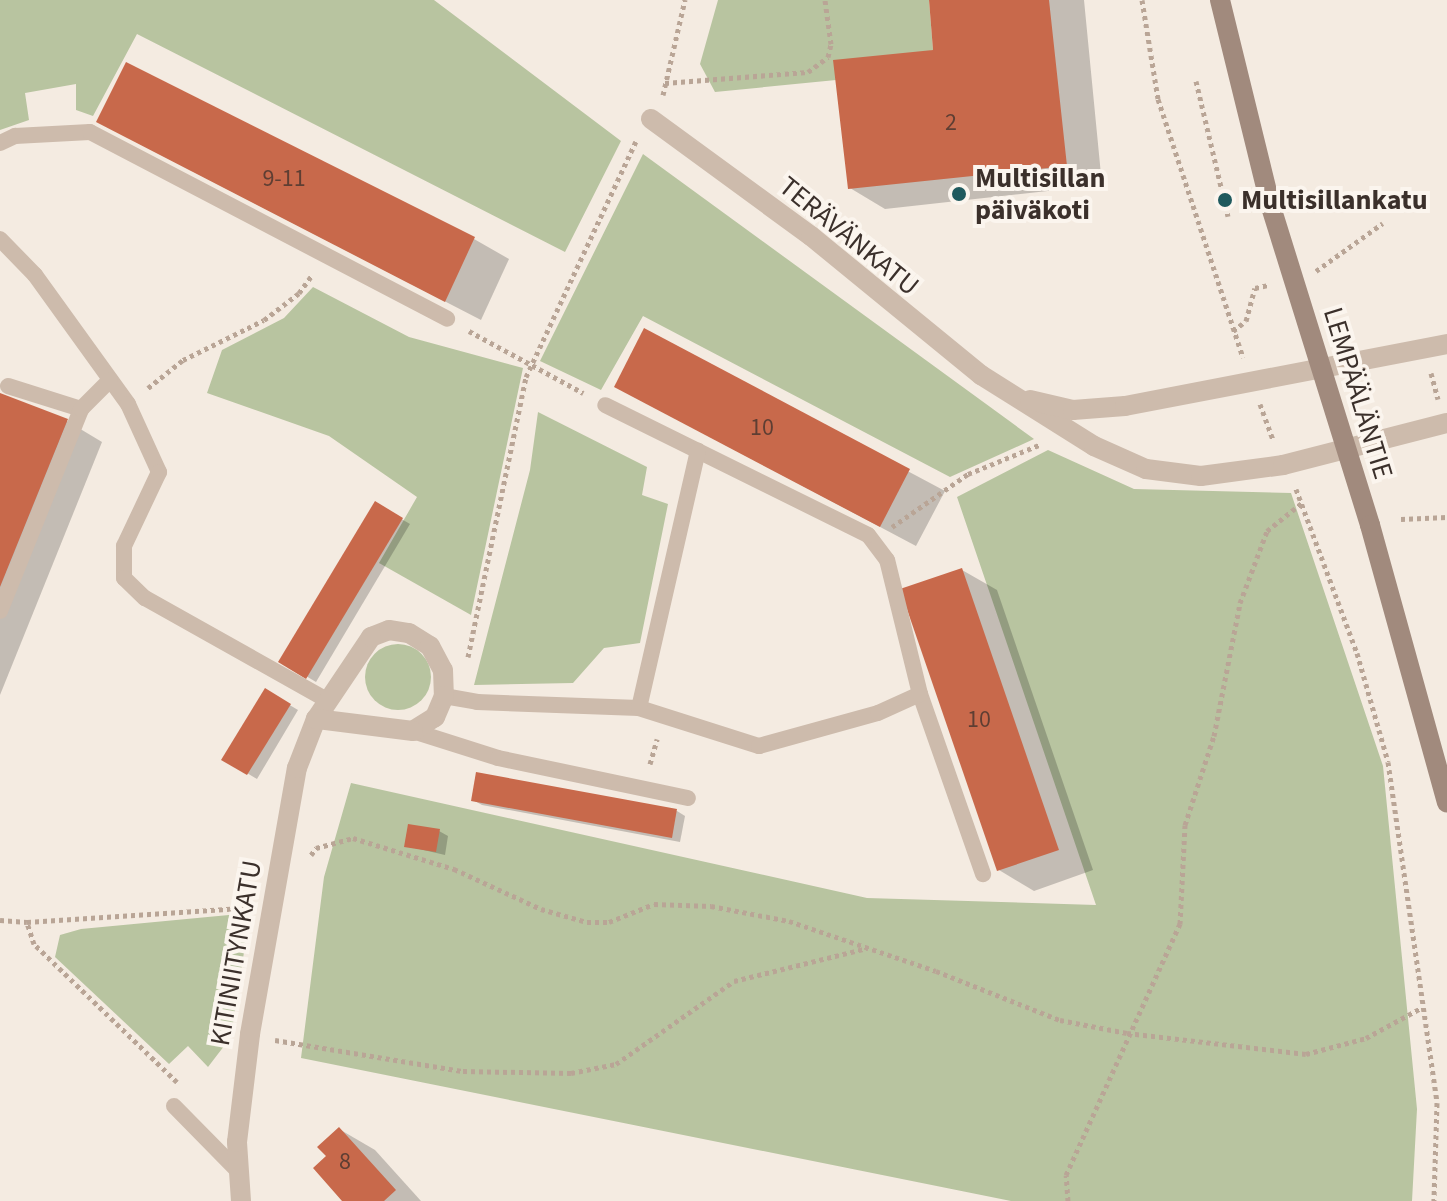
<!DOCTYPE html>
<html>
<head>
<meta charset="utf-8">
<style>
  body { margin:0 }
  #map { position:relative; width:1447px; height:1201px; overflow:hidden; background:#f4ebe1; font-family:"Source Sans 3",sans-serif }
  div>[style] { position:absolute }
  .green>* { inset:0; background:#b8c4a0 }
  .round { border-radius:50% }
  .shadow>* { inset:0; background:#0003 }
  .building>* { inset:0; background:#c8694b }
  .path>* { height:5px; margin-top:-2.5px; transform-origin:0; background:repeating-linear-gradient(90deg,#b9a596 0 4px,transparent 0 8px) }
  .service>* { height:16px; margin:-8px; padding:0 8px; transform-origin:8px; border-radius:8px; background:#cdbbac }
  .minor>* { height:20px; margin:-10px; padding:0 10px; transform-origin:10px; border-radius:10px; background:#cdbbac }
  .secondary>* { height:20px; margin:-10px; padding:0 10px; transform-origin:10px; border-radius:10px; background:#a18a7d }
  .dots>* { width:22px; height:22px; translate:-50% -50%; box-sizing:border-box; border:4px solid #fbf5ee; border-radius:50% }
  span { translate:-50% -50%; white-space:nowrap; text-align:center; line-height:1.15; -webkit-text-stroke:8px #fbf5ee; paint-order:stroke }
  .number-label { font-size:24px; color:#5e3e33 }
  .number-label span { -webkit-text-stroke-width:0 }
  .poi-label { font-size:28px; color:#3b302b; font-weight:700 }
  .left { translate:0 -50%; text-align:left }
  .street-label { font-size:28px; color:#3b302b }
</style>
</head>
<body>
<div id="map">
  <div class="green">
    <i style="clip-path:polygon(0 0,434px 0,621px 141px,565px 252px,137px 34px,93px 116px,76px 110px,76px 84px,25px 93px,29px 120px,0 130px)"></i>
    <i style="clip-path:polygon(718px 0,929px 0,933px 50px,836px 80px,715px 92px,700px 64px)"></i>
    <i style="clip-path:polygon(643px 154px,1034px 439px,950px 477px,643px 316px,601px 390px,540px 361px)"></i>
    <i style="clip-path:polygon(313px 287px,409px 337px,523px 368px,471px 615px,379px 563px,417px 497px,329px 436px,207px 393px,222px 350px,284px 318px)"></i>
    <i style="clip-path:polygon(538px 412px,647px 467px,642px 495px,668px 504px,640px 643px,604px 648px,573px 683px,474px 685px,530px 470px)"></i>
    <i style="clip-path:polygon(1048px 450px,1134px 489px,1291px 493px,1383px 766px,1417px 1109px,1412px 1201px,1011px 1201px,301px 1058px,324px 877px,351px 783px,867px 898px,1096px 905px,957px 497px)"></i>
    <i class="round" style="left:365px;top:644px;width:66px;height:66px"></i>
    <i style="clip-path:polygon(250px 913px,231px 1037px,208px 1067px,188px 1046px,169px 1064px,55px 957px,60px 935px,81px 929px)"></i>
  </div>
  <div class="shadow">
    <i style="clip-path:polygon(931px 0,1084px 0,1102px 185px,885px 209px,850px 188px,936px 52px)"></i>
    <i style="clip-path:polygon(134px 141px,474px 239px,509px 259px,481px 320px)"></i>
    <i style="clip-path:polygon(645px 331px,945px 491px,916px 546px,652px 406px)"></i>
    <i style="clip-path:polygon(0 400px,67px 421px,102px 442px,0 695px)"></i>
    <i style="clip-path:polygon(376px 504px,410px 524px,316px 682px,281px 661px)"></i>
    <i style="clip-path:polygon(962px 570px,997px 590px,1093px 870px,1034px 891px,999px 870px)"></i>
    <i style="clip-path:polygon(266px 691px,298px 710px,257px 779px,224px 759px)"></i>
    <i style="clip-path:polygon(478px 774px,677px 811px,685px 816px,680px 842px,482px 805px,473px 800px)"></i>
    <i style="clip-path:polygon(439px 831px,448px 836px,445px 855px,406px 846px)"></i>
    <i style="clip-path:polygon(339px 1129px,375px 1150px,421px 1201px,345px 1201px,328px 1156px)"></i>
  </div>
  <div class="building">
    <i style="clip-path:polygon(929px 0,1049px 0,1067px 166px,848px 189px,833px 60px,933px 50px)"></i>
    <i style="clip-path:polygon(126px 62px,475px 237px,445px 302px,96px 122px)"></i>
    <i style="clip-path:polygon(644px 328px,910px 469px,880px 527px,614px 387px)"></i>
    <i style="clip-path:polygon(0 393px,68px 419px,0 587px)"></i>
    <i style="clip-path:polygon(375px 501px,403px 518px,306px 679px,278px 662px)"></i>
    <i style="clip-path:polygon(962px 568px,1059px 850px,997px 871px,900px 589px)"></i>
    <i style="clip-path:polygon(265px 688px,291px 704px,247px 775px,221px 760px)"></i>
    <i style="clip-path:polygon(476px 772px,677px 809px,672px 838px,471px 801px)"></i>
    <i style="clip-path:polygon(408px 824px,440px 829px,436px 852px,404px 847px)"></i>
    <i style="clip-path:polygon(339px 1127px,396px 1190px,384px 1201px,342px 1201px,313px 1168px,326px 1156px,317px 1147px)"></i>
  </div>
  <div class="path">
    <i style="left:1142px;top:0;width:100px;rotate:80.8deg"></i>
    <i style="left:1158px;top:99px;width:272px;rotate:71.8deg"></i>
    <i style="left:1196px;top:81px;width:139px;rotate:76.7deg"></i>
    <i style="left:665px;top:83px;width:143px;rotate:-4.4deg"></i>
    <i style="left:808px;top:72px;width:25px;rotate:-37deg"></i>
    <i style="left:828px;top:57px;width:13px;rotate:-77deg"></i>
    <i style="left:831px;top:44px;width:44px;rotate:-97.8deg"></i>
    <i style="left:663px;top:95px;width:98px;rotate:-77deg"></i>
    <i style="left:1316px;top:271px;width:82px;rotate:-35.6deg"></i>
    <i style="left:469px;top:331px;width:130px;rotate:28.5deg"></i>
    <i style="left:1233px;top:331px;width:16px;rotate:-38deg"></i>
    <i style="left:1246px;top:321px;width:34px;rotate:-75deg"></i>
    <i style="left:1255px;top:288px;width:13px;rotate:-13deg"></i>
    <i style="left:1431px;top:373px;width:27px;rotate:75deg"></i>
    <i style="left:148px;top:388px;width:45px;rotate:-38.7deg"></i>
    <i style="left:183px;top:360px;width:90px;rotate:-26.3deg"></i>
    <i style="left:264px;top:320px;width:44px;rotate:-37.6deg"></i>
    <i style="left:299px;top:293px;width:22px;rotate:-54deg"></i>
    <i style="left:1260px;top:404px;width:38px;rotate:70deg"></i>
    <i style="left:1296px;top:489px;width:175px;rotate:69.6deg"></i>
    <i style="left:1357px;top:653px;width:113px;rotate:74.1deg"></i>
    <i style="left:1388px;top:762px;width:345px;rotate:81.8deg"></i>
    <i style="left:1437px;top:1103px;width:98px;rotate:91.8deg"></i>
    <i style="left:1401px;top:519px;width:46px;rotate:-2.5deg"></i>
    <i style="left:892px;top:527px;width:93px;rotate:-34.9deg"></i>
    <i style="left:968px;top:474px;width:77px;rotate:-22.2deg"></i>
    <i style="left:468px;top:657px;width:286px;rotate:-78.3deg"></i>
    <i style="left:526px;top:377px;width:260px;rotate:-65deg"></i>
    <i style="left:650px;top:764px;width:26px;rotate:-74deg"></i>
    <i style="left:311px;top:855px;width:9px;rotate:-54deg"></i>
    <i style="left:316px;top:848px;width:38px;rotate:-15deg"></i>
    <i style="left:353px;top:838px;width:106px;rotate:17.1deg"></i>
    <i style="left:454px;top:869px;width:96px;rotate:24.7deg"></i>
    <i style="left:541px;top:909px;width:48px;rotate:15.8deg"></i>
    <i style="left:587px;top:922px;width:22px"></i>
    <i style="left:609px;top:922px;width:48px;rotate:-21.8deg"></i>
    <i style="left:654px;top:904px;width:57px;rotate:2deg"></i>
    <i style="left:711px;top:906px;width:79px;rotate:10.9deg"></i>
    <i style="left:789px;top:921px;width:155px;rotate:18.8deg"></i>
    <i style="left:936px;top:971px;width:133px;rotate:21.6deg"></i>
    <i style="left:1060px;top:1020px;width:68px;rotate:11deg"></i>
    <i style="left:1127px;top:1033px;width:180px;rotate:6.7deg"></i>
    <i style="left:1306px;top:1054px;width:62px;rotate:-14.9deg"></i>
    <i style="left:1366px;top:1038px;width:63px;rotate:-28.6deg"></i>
    <i style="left:0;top:920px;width:27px;rotate:4deg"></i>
    <i style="left:275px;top:1040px;width:191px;rotate:9.4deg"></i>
    <i style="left:463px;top:1071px;width:108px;rotate:1.1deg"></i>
    <i style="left:571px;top:1073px;width:46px;rotate:-11.3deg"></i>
    <i style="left:616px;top:1064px;width:144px;rotate:-35.1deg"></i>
    <i style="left:734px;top:981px;width:137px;rotate:-13.9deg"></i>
    <i style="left:177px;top:1082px;width:199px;rotate:-136deg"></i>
    <i style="left:34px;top:944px;width:23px;rotate:-108deg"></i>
    <i style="left:27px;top:922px;width:219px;rotate:-3.7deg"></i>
    <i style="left:1068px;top:1201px;width:26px;rotate:-94deg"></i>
    <i style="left:1066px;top:1175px;width:276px;rotate:-65.6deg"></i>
    <i style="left:1180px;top:924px;width:99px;rotate:-87.1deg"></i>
    <i style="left:1185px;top:825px;width:94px;rotate:-72deg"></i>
    <i style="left:1214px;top:736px;width:136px;rotate:-78.9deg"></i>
    <i style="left:1240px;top:603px;width:77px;rotate:-69.4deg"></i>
    <i style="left:1267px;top:531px;width:46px;rotate:-38.9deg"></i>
  </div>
  <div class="service">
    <i style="left:0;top:143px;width:17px;rotate:-25deg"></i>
    <i style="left:15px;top:136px;width:75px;rotate:-3.1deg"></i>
    <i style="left:90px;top:132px;width:403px;rotate:27.6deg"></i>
    <i style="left:0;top:239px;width:50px;rotate:45.8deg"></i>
    <i style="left:35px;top:275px;width:159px;rotate:54.2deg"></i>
    <i style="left:128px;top:404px;width:75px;rotate:65.5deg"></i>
    <i style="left:159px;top:472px;width:82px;rotate:115.3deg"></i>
    <i style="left:124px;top:546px;width:32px;rotate:90deg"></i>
    <i style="left:124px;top:578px;width:29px;rotate:44deg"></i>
    <i style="left:145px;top:598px;width:209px;rotate:29.3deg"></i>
    <i style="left:8px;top:386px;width:77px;rotate:17.5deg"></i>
    <i style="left:0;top:611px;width:218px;rotate:-68.1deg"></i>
    <i style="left:81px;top:409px;width:41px;rotate:-45deg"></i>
    <i style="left:920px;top:694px;width:191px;rotate:70.7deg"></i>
    <i style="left:444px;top:696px;width:34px;rotate:10deg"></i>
    <i style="left:477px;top:702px;width:162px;rotate:2.1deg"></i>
    <i style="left:639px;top:708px;width:126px;rotate:17.6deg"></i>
    <i style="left:759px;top:746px;width:123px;rotate:-15.5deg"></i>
    <i style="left:878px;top:713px;width:46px;rotate:-24.3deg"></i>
    <i style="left:920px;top:694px;width:138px;rotate:-103.8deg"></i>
    <i style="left:887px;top:560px;width:31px;rotate:-127deg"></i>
    <i style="left:868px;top:535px;width:293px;rotate:-153.7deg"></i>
    <i style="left:639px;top:708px;width:264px;rotate:-77.1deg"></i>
    <i style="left:413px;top:731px;width:89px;rotate:17.6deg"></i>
    <i style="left:498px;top:758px;width:194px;rotate:11.9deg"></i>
    <i style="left:174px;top:1106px;width:90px;rotate:45.5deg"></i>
  </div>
  <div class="minor">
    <i style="left:651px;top:119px;width:198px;rotate:36.2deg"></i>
    <i style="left:811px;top:236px;width:220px;rotate:39.3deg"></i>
    <i style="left:981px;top:375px;width:133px;rotate:32.1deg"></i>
    <i style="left:1094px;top:446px;width:57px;rotate:23.9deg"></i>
    <i style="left:1146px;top:469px;width:55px;rotate:7.3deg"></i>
    <i style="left:1201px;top:476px;width:83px;rotate:-7.6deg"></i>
    <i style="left:1283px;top:465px;width:169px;rotate:-14.4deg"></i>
    <i style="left:1030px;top:400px;width:44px;rotate:13.1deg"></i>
    <i style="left:1073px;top:410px;width:52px;rotate:-4.4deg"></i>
    <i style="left:1125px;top:406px;width:328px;rotate:-10.9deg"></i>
    <i style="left:241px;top:1201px;width:59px;rotate:-93.9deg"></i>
    <i style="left:237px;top:1142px;width:109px;rotate:-83.1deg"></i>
    <i style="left:250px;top:1034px;width:270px;rotate:-80deg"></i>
    <i style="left:297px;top:768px;width:53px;rotate:-68.8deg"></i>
    <i style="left:316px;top:719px;width:99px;rotate:-56.1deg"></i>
    <i style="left:371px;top:637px;width:19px;rotate:-21deg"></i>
    <i style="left:389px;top:630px;width:20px;rotate:9deg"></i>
    <i style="left:409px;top:633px;width:25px;rotate:32deg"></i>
    <i style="left:430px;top:646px;width:27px;rotate:62deg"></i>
    <i style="left:443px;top:670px;width:26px;rotate:88deg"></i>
    <i style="left:444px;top:696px;width:23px;rotate:113deg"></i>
    <i style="left:435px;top:717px;width:26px;rotate:148deg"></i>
    <i style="left:413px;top:731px;width:98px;rotate:-172.9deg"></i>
  </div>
  <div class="secondary">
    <i style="left:1220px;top:0;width:213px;rotate:76.2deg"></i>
    <i style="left:1271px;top:207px;width:333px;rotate:72.7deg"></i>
    <i style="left:1370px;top:525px;width:288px;rotate:74.5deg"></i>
  </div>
  <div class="dots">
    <i style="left:959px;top:194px;background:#1f5a5e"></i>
    <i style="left:1225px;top:200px;background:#1f5a5e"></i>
  </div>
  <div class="number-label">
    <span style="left:951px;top:123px">2</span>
    <span style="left:284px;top:179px">9-11</span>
    <span style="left:762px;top:428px">10</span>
    <span style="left:979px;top:720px">10</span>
    <span style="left:345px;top:1162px">8</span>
  </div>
  <div class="poi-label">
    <span class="left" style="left:975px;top:194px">Multisillan<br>päiväkoti</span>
    <span class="left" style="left:1241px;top:200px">Multisillankatu</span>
  </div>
  <div class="street-label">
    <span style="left:849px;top:236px;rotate:39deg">TERÄVÄNKATU</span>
    <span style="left:1358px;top:393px;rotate:73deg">LEMPÄÄLÄNTIE</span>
    <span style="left:236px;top:953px;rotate:-80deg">KITINIITYNKATU</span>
  </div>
</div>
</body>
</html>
